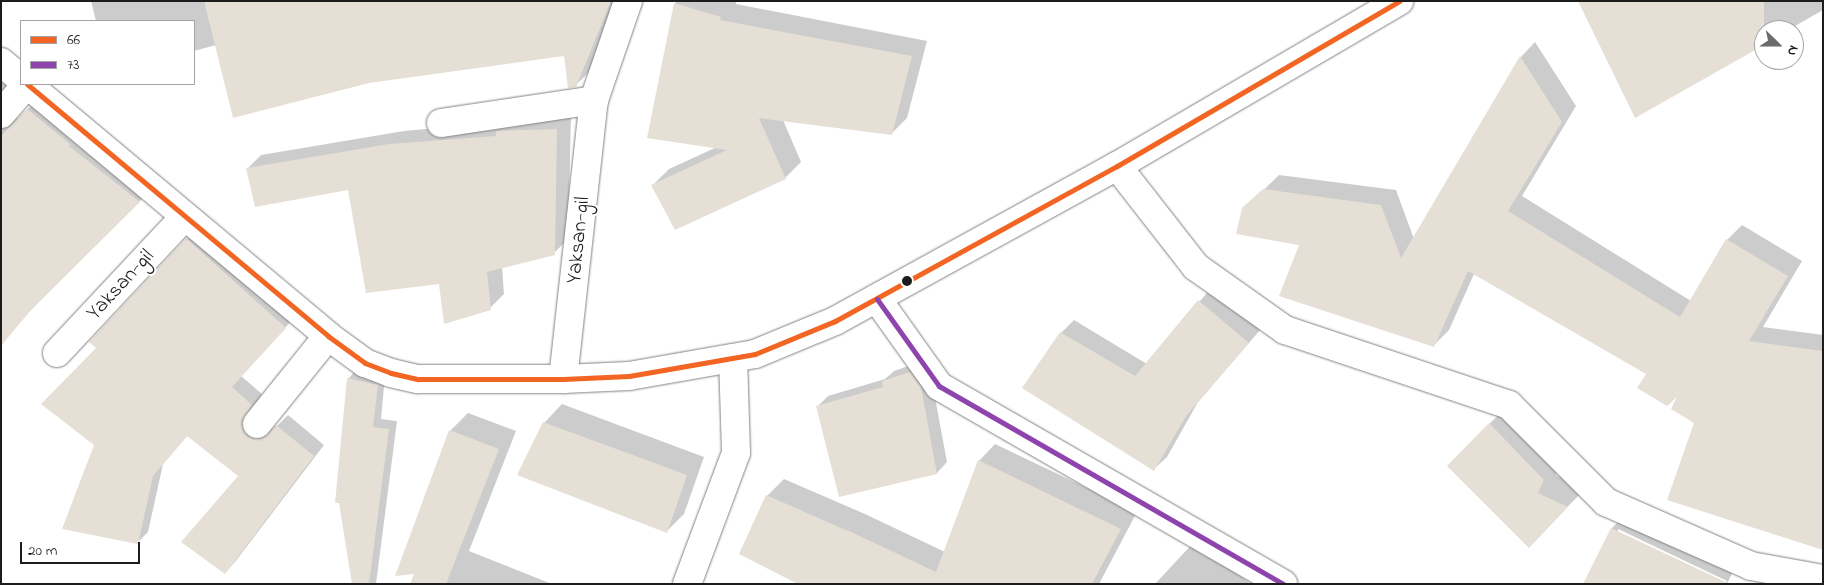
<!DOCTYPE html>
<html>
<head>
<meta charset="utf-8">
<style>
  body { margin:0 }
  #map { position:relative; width:1824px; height:585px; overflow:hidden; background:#fff; font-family:"Indie Flower",sans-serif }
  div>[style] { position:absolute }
  .shadow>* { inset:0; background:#0003 }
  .building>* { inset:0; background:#e5dfd6 }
  .roads { filter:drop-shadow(0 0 1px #828282) drop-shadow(0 0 1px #828282) }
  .street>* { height:28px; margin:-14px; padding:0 14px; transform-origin:14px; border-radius:14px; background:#fff }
  .bus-1>* { height:5px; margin:-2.5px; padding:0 2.5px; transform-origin:2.5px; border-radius:2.5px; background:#f26522 }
  .bus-2>* { height:5px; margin:-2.5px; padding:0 2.5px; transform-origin:2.5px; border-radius:2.5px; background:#8e44ad }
  .dots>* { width:14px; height:14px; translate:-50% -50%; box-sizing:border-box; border:2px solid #fff; border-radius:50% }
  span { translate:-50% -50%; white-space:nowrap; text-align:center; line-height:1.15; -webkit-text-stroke:4px #fff; paint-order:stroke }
  .street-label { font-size:21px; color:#1c1c1c }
  .frame { position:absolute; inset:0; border:2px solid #1c1c1c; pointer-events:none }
  .legend { position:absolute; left:20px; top:20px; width:175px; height:65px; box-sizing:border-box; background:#fff; border:1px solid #a4a4a4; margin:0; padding:6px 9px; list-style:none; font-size:15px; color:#1c1c1c }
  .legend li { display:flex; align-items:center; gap:10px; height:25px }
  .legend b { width:25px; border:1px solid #a4a4a4 }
  .north { position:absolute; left:1754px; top:20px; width:50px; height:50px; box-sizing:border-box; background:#fff; border:1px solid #a4a4a4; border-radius:50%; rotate:112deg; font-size:14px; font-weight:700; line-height:20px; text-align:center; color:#1c1c1c }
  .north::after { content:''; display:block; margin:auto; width:18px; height:22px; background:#6b6b6b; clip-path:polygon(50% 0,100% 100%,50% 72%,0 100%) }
  .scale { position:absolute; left:20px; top:542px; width:120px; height:22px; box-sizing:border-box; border:2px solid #1c1c1c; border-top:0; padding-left:6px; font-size:15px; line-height:18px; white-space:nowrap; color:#1c1c1c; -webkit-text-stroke:4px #fff; paint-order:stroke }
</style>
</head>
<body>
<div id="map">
  <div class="shadow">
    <i style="clip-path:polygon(91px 1px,619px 1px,590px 71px,575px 86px,565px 54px,216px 45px,194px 51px,194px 21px,96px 21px)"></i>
    <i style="clip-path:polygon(676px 1px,736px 1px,736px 4px,927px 41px,907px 118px,891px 134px,783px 120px,801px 162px,785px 178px,653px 185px,669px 169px,717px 147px,649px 137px)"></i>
    <i style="clip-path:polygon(1592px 1px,1823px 1px,1823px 10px,1788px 30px,1764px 30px,1764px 44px)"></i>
    <i style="clip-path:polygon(1535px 42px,1576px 106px,1522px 196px,1691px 301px,1727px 240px,1742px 225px,1802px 261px,1763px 327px,1823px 335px,1823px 549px,1696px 423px,1680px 392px,1474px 274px,1449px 330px,1434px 345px,1301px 244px,1244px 209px,1279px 175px,1396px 190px,1414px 239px,1521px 57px)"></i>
    <i style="clip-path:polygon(1px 68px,12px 78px,1px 92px)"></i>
    <i style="clip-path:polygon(38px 99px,150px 191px,39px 301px,3px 342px,1px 115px,10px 119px,18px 118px)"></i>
    <i style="clip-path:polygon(571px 116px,568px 239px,554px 253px,502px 267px,504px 294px,490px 308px,440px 283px,349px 188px,247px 169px,261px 155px,404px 131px)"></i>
    <i style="clip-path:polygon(197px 228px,295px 317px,241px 376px,262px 394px,252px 410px,265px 429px,274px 429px,288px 415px,324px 445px,235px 562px,225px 573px,240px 476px,188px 435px,163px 464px,148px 532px,137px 543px,95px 444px,98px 347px,91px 342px)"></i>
    <i style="clip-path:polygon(1211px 288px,1260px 330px,1198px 402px,1167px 457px,1154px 469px,1061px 333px,1074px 320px,1147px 364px)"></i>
    <i style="clip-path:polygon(920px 362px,931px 376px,947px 462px,937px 473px,840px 495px,818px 406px,828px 396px,885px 379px,894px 371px)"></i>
    <i style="clip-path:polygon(356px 370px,385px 376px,381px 419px,397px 421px,376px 584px,354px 584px,348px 379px)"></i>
    <i style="clip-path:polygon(562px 404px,704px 457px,684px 514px,666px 532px,544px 423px)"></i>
    <i style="clip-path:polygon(1507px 406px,1561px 461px,1556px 475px,1585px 489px,1529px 546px,1448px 466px)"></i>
    <i style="clip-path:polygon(468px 413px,516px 431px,469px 551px,552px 584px,411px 584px,416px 573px,450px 431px)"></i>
    <i style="clip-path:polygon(995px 444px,1137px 512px,1099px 584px,801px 584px,767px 496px,784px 479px,865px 514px,945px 552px,979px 461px)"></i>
    <i style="clip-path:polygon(evenodd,1630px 510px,1738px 561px,1727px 584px,1586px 581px,1612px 528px,1630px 510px,1618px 529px,1727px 581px,1726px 583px,1618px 532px,1618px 529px)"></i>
    <i style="clip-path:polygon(1195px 541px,1251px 584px,1155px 584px)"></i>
  </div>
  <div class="building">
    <i style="clip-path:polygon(204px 1px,611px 1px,576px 87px,568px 88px,564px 56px,369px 83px,233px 118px)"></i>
    <i style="clip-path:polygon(1578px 1px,1764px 1px,1764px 45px,1635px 118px)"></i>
    <i style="clip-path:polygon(674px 3px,721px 17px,720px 20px,912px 56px,892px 135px,759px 118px,786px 179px,675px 230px,651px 185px,727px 150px,647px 138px)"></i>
    <i style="clip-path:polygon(1520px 56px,1562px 122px,1508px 211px,1680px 317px,1726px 239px,1788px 276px,1749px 341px,1823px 351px,1823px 550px,1667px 500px,1694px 423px,1671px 409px,1677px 397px,1667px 406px,1637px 388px,1646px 374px,1468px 271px,1434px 347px,1279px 296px,1299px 245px,1236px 234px,1242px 208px,1263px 189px,1381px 205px,1401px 258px)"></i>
    <i style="clip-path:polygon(27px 109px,70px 144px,69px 146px,140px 202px,29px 312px,1px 346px,1px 136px)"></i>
    <i style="clip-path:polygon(557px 129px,555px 255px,487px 272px,491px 310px,444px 324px,439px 284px,366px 293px,348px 190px,255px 207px,246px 168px,389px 144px,496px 136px,496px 131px)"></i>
    <i style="clip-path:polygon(186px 238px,286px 328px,232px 387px,252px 405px,242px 421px,243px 430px,247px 436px,254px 439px,262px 439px,276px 425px,314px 456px,225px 574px,181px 542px,238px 476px,187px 436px,153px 476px,138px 544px,62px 529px,94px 445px,41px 404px,96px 348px,89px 342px)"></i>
    <i style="clip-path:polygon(1198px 300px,1249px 343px,1186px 416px,1154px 471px,1022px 388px,1060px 332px,1135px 376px)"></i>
    <i style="clip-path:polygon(910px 372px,921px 387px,937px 474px,839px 497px,816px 406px,883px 387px,882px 381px)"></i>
    <i style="clip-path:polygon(347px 378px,378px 385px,373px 427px,389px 429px,369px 584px,352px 584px,339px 503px,335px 503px)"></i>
    <i style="clip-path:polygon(543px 422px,687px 475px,667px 533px,517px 475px)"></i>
    <i style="clip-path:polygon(1489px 423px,1544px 480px,1538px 493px,1568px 507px,1529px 548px,1447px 466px)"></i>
    <i style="clip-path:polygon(449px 430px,499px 449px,446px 584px,410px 584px,414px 574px,395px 576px)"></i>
    <i style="clip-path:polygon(978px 460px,1121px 529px,1092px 584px,798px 584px,739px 554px,766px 495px,848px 531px,847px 530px,936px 572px)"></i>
    <i style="clip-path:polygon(1611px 528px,1730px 584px,1583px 584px)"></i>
  </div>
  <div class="roads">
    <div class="street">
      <i style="left:1px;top:62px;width:26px;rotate:40deg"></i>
      <i style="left:27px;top:84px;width:393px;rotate:39.9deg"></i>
      <i style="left:328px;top:336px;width:46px;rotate:36.1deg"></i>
      <i style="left:365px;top:363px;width:28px;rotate:21deg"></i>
      <i style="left:391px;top:373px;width:28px;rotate:13deg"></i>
      <i style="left:418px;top:379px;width:145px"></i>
      <i style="left:563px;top:379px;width:66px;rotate:-2.6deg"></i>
      <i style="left:629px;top:376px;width:128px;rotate:-9.9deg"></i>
      <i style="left:755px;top:354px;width:87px;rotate:-22.4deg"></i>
      <i style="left:835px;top:321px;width:322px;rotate:-28.8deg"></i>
      <i style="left:1117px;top:166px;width:327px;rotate:-30.3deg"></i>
      <i style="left:1px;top:114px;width:40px;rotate:-49deg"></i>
      <i style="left:441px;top:123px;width:155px;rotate:-8.5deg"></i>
      <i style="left:1117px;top:166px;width:128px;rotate:52deg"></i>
      <i style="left:1196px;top:267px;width:109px;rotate:35.3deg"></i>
      <i style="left:1285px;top:330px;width:236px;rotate:18.5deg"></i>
      <i style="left:1509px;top:405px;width:137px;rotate:45deg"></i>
      <i style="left:1606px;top:502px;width:158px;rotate:23.8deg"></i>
      <i style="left:1751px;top:566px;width:73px;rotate:10.2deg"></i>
      <i style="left:877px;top:299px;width:107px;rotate:54.5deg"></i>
      <i style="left:939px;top:386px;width:397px;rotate:29.9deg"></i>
      <i style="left:57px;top:353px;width:187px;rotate:-46.9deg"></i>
      <i style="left:563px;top:379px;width:281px;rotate:-83.7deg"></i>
      <i style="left:594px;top:100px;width:105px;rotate:-71deg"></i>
      <i style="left:257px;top:424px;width:113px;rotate:-51.1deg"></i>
      <i style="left:687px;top:584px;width:140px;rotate:-69.5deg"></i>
      <i style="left:736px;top:453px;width:95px;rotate:-91.8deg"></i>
    </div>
  </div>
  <div class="bus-1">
    <i style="left:27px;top:84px;width:393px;rotate:39.9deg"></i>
    <i style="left:328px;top:336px;width:46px;rotate:36.1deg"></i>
    <i style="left:365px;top:363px;width:28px;rotate:21deg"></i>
    <i style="left:391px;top:373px;width:28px;rotate:13deg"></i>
    <i style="left:418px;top:379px;width:145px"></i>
    <i style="left:563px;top:379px;width:66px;rotate:-2.6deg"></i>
    <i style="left:629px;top:376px;width:128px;rotate:-9.9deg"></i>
    <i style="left:755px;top:354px;width:87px;rotate:-22.4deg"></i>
    <i style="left:835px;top:321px;width:322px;rotate:-28.8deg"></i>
    <i style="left:1117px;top:166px;width:327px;rotate:-30.3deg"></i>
  </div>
  <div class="bus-2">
    <i style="left:877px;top:299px;width:107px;rotate:54.5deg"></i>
    <i style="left:939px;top:386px;width:397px;rotate:29.9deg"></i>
  </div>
  <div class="dots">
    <i style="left:907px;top:281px;background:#1c1c1c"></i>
  </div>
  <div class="street-label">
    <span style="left:579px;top:240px;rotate:-84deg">Yaksan-gil</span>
    <span style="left:121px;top:285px;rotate:-47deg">Yaksan-gil</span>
  </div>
  <div class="frame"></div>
  <ul class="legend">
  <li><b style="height:6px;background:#f26522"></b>66</li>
  <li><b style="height:6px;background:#8e44ad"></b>73</li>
  </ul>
  <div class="north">N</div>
  <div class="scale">20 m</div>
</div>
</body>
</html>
